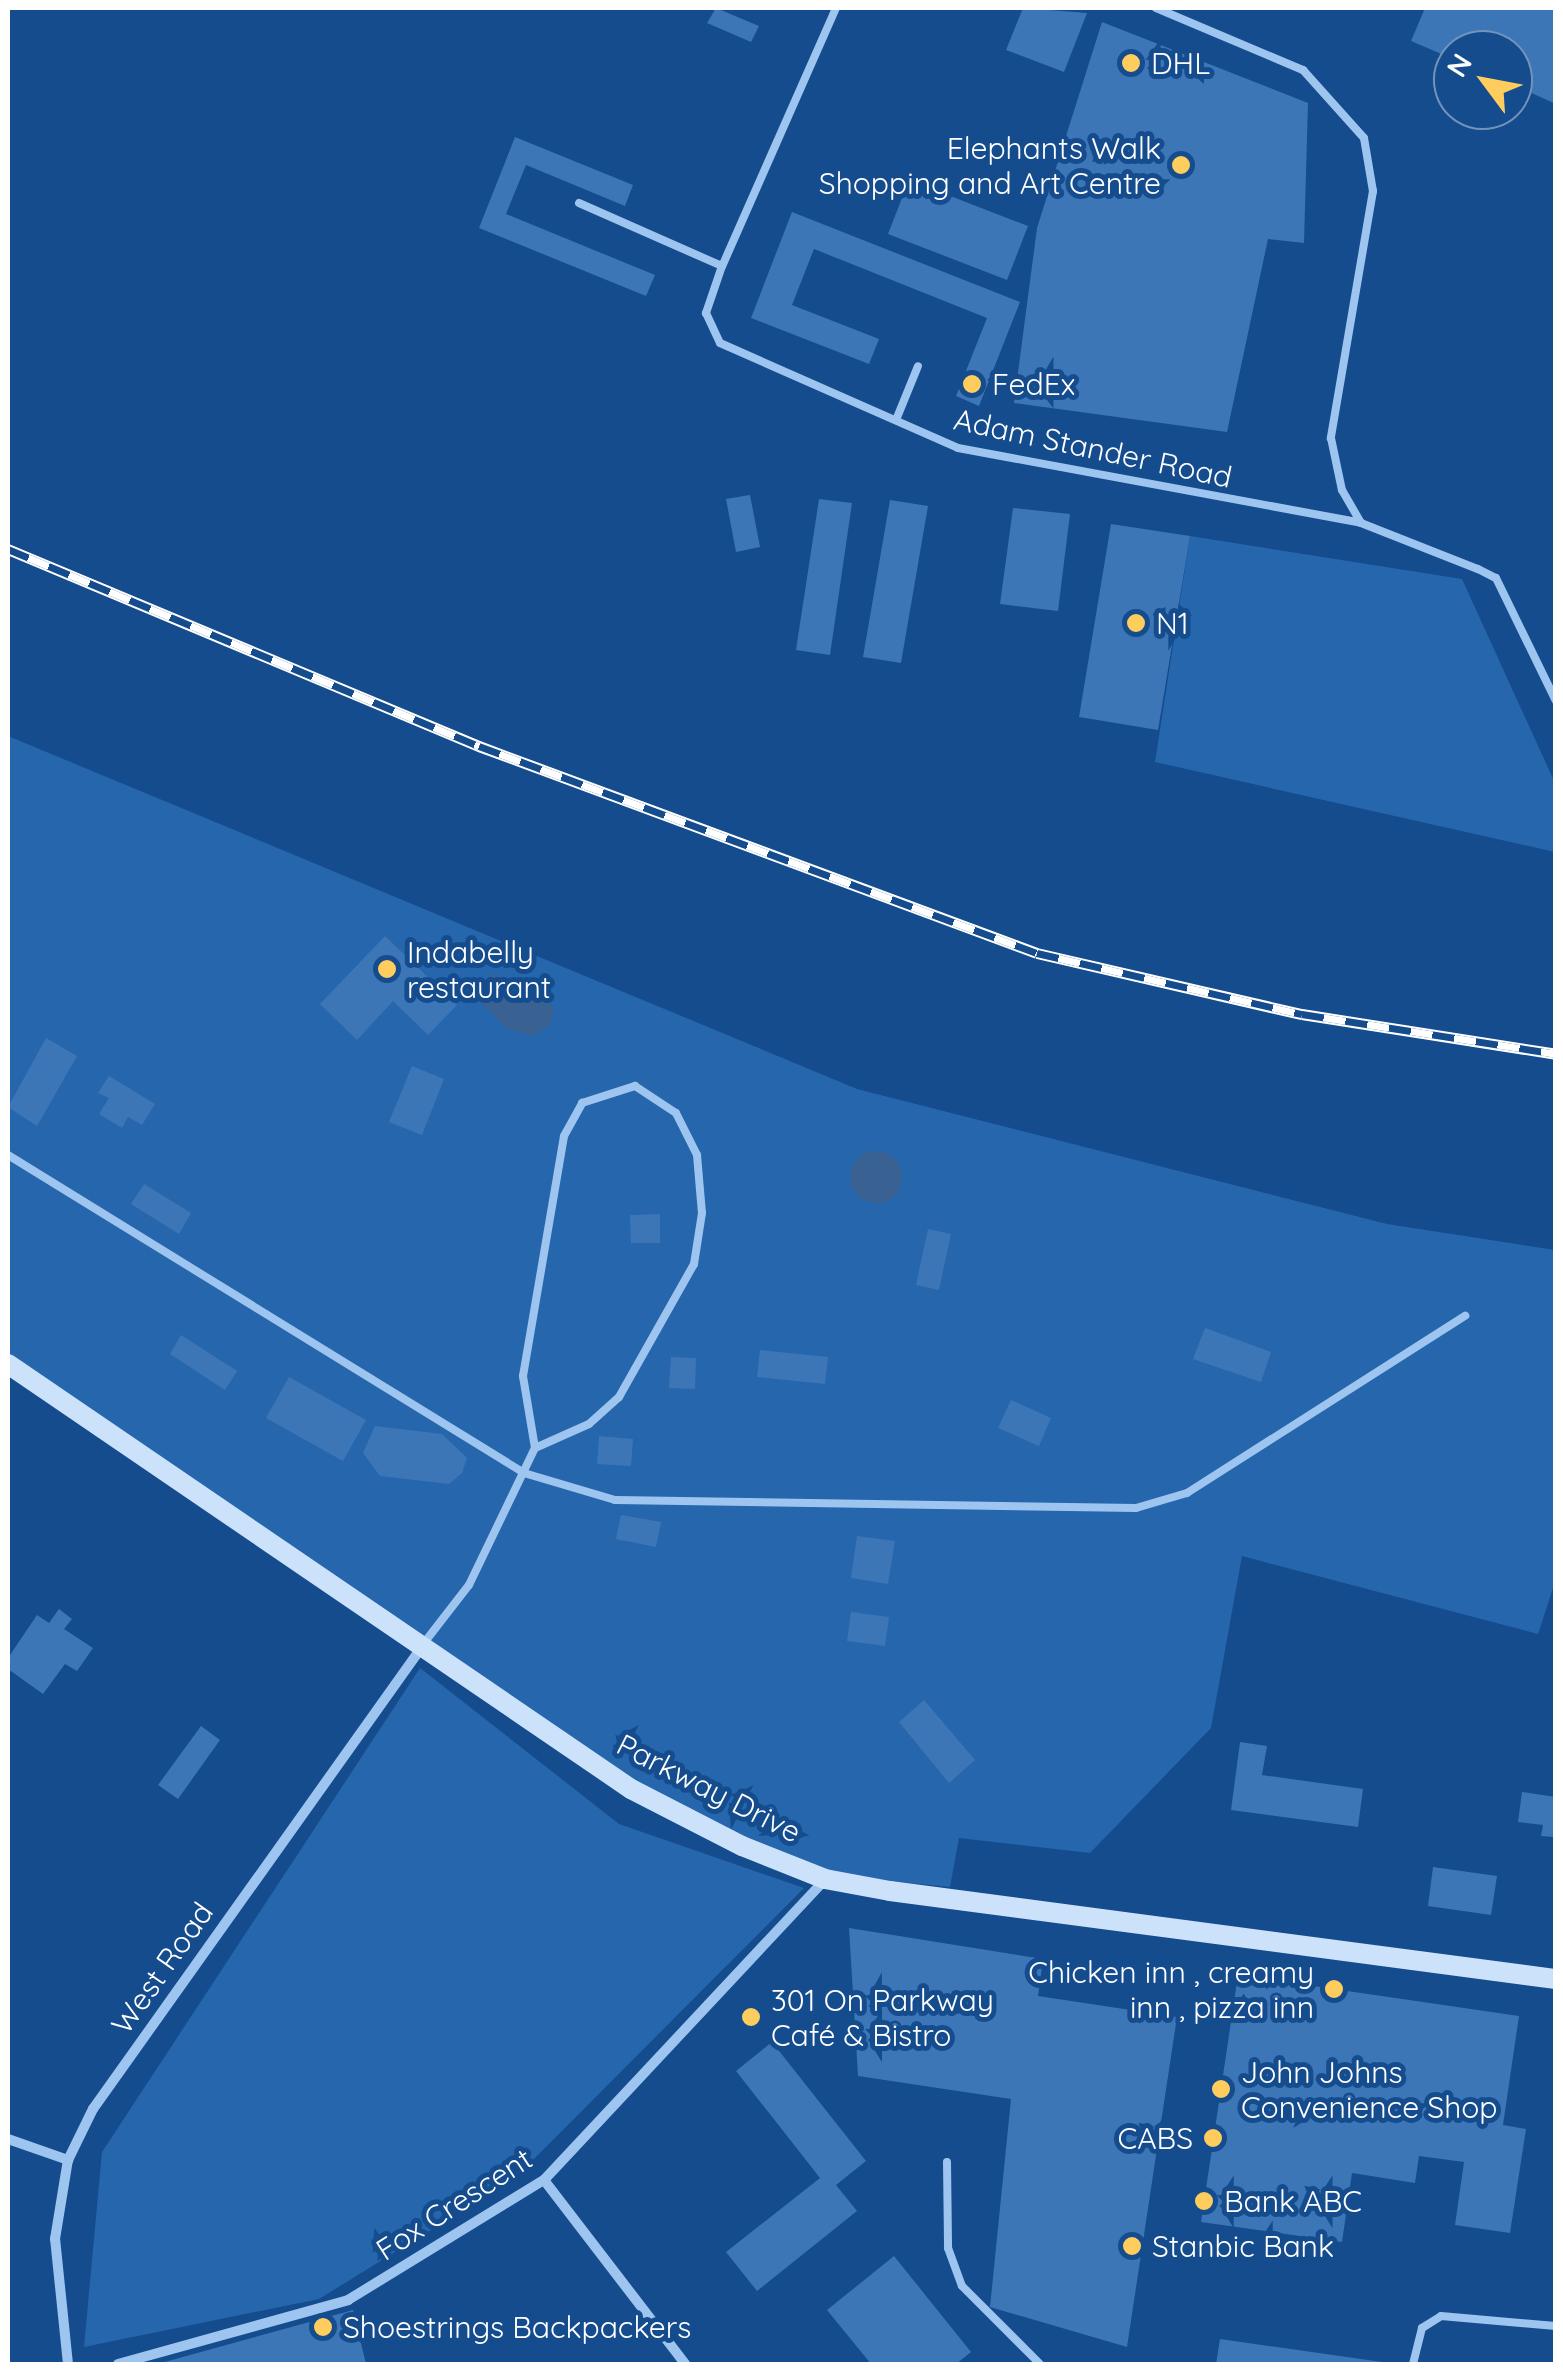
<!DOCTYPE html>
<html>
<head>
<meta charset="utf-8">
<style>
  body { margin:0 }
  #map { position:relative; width:1563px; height:2372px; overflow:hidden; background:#144c8e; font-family:Quicksand,sans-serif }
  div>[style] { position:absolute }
  .green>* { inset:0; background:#2666ad }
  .water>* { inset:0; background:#396192 }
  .round { border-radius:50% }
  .building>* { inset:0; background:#3d76b7 }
  .lane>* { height:8px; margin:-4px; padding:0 4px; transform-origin:4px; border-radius:4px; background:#9ec5f0 }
  .street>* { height:10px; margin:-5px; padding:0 5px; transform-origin:5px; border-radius:5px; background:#9ec5f0 }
  .secondary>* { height:20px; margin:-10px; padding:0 10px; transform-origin:10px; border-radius:10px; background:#cce2fb }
  .rail>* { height:11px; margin-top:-5.5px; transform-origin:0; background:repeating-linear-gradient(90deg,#144c8e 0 22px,#fff 0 44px); box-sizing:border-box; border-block:2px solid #fff }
  .dots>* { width:28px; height:28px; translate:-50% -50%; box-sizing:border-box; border:5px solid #144c8e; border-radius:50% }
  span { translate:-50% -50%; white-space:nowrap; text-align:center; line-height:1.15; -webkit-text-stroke:10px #144c8e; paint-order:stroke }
  .poi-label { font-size:30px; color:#fff }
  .left { translate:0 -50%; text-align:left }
  .right { translate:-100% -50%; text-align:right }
  .street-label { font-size:30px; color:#fff }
  .frame { position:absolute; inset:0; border:10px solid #fff; pointer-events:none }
  .north { position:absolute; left:1433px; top:30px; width:100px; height:100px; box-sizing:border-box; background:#144c8e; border:2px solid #7294bb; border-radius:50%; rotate:302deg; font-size:28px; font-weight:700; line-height:40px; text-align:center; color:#fff }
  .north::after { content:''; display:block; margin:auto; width:35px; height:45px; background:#ffcd5e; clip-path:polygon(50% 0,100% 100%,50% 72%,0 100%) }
</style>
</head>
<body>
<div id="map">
  <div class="green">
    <i style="clip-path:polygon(1190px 536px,1462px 579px,1555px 783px,1555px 852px,1155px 762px)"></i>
    <i style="clip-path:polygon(8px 736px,857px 1089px,1387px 1224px,1555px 1250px,1556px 1579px,1538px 1634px,1242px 1556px,1211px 1728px,1090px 1853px,959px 1838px,950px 1887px,818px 1874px,616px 1773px,8px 1360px)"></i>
    <i style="clip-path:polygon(420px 1668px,619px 1824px,804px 1888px,515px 2178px,319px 2299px,84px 2347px,102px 2152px)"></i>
  </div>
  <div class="water">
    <i style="clip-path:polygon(489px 974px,540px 984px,554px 1010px,550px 1025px,533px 1036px,508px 1029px,478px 1000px)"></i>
    <i class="round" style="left:850px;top:1151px;width:52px;height:52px"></i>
  </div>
  <div class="building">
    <i style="clip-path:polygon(716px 8px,759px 26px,751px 42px,707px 23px)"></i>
    <i style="clip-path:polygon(1023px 8px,1087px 13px,1064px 72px,1006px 50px)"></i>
    <i style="clip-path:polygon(1425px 8px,1556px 8px,1556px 104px,1513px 85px,1513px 50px,1453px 50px,1453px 59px,1411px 41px)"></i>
    <i style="clip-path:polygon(1102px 22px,1308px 103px,1304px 243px,1268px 239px,1227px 432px,1014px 403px,1037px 228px)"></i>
    <i style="clip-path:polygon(515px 137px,633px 185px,625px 206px,526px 165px,506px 214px,655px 275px,646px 296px,479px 228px)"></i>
    <i style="clip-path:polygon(909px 180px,1028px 226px,1007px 280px,888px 234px)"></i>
    <i style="clip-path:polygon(792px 212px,1020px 302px,979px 406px,956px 396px,987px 318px,814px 249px,792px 305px,879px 339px,869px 364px,751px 318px)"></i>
    <i style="clip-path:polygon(750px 495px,760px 547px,736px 552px,726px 499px)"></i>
    <i style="clip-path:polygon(819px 499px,852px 503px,830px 655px,796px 650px)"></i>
    <i style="clip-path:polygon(890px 500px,928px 506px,901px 663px,863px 657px)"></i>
    <i style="clip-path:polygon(1013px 508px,1070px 514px,1058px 611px,1000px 604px)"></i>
    <i style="clip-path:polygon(1111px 524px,1190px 536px,1158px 730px,1079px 717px)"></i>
    <i style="clip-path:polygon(385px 936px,457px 1005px,428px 1035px,393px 1001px,357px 1040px,320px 1004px)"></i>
    <i style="clip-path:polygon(46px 1038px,77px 1056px,37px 1126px,8px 1107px)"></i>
    <i style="clip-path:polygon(412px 1066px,444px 1079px,422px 1135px,389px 1122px)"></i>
    <i style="clip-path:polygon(109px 1076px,155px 1104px,142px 1125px,128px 1117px,122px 1128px,99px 1114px,109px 1098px,98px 1093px)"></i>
    <i style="clip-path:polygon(144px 1184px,191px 1213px,179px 1234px,131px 1204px)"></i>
    <i style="clip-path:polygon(660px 1214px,660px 1243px,631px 1243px,630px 1215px)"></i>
    <i style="clip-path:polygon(928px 1229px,951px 1234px,939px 1290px,916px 1285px)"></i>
    <i style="clip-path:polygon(1205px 1328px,1271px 1352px,1261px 1382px,1193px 1359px)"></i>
    <i style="clip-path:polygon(181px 1335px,237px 1371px,225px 1390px,170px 1354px)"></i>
    <i style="clip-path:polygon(760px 1350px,828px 1357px,825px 1384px,757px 1377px)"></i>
    <i style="clip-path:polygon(671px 1357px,696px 1358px,695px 1389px,669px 1388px)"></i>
    <i style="clip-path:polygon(289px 1377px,366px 1420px,343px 1461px,266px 1418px)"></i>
    <i style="clip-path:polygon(1011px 1400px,1051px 1418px,1039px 1446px,998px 1428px)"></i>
    <i style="clip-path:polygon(375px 1426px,442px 1434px,467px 1458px,462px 1473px,449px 1484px,380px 1476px,363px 1453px)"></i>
    <i style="clip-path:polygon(599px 1436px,633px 1439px,631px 1466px,597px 1464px)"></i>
    <i style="clip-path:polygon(621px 1515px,661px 1522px,656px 1547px,616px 1539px)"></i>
    <i style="clip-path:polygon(857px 1536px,895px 1541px,888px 1584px,851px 1578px)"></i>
    <i style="clip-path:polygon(59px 1609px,72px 1619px,64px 1629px,93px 1648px,77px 1671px,65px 1664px,43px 1694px,8px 1669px,8px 1658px,37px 1615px,49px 1623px)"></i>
    <i style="clip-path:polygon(851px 1612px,889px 1617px,885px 1646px,847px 1641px)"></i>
    <i style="clip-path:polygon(924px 1700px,975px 1760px,949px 1783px,899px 1722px)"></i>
    <i style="clip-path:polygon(201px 1726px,220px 1740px,178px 1799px,158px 1785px)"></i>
    <i style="clip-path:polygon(1240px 1742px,1267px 1746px,1262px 1775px,1363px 1789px,1358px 1827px,1231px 1810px)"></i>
    <i style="clip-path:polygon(1522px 1792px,1556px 1797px,1553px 1837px,1541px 1836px,1543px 1825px,1518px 1822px)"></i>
    <i style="clip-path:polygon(1433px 1867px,1497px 1876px,1491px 1915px,1428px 1906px)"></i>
    <i style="clip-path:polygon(849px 1928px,1043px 1959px,1038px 1996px,1177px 2017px,1127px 2347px,990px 2307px,1011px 2099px,858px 2076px)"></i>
    <i style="clip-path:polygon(1238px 1975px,1519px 2016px,1503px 2125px,1526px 2129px,1510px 2233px,1455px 2225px,1464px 2162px,1419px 2156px,1415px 2183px,1352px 2173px,1342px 2242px,1201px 2222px)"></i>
    <i style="clip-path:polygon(772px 2042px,866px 2161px,836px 2185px,857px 2211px,757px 2291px,726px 2252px,820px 2178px,736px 2071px)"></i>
    <i style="clip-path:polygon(894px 2256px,971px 2352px,956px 2364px,871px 2364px,827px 2310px)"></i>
    <i style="clip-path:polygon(353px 2310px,366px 2364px,161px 2364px,161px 2363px)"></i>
    <i style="clip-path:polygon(1220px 2339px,1382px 2362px,1381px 2364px,1216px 2364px)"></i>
  </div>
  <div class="lane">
    <i style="left:836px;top:8px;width:282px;rotate:113.8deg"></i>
    <i style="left:722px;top:266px;width:50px;rotate:108.8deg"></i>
    <i style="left:706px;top:313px;width:33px;rotate:65deg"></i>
    <i style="left:720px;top:343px;width:260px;rotate:23.8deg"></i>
    <i style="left:958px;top:448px;width:410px;rotate:10.5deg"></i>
    <i style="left:1361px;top:523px;width:126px;rotate:21.5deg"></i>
    <i style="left:1478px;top:569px;width:20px;rotate:27deg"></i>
    <i style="left:1496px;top:578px;width:137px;rotate:64deg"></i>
    <i style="left:1156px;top:8px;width:160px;rotate:22.9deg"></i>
    <i style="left:1303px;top:70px;width:91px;rotate:48.1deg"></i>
    <i style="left:1364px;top:138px;width:54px;rotate:80.4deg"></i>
    <i style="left:1373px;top:191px;width:251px;rotate:99.7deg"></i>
    <i style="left:1331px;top:438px;width:53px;rotate:78.1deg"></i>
    <i style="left:1342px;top:490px;width:38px;rotate:60deg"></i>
    <i style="left:579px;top:203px;width:156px;rotate:23.8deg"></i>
    <i style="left:896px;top:420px;width:58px;rotate:-67.8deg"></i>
    <i style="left:8px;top:1155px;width:606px;rotate:31.64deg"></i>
    <i style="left:524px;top:1473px;width:95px;rotate:16.5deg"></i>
    <i style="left:615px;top:1500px;width:521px;rotate:0.88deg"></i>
    <i style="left:1136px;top:1508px;width:53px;rotate:-16.4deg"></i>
    <i style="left:1187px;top:1493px;width:330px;rotate:-32.5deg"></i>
    <i style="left:424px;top:1643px;width:73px;rotate:-52.2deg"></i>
    <i style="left:469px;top:1585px;width:152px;rotate:-64.3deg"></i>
    <i style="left:535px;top:1448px;width:73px;rotate:-99.5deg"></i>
    <i style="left:523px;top:1376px;width:243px;rotate:-80.3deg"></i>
    <i style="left:564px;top:1136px;width:38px;rotate:-61deg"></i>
    <i style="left:582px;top:1103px;width:56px;rotate:-17.8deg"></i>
    <i style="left:635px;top:1086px;width:49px;rotate:33.4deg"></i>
    <i style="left:676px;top:1113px;width:47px;rotate:63.4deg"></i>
    <i style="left:697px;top:1155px;width:58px;rotate:85.1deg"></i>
    <i style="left:702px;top:1213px;width:52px;rotate:98.9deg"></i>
    <i style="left:694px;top:1264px;width:153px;rotate:119.4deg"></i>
    <i style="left:619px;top:1397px;width:40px;rotate:138deg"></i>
    <i style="left:589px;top:1424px;width:59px;rotate:156deg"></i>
    <i style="left:947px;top:2162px;width:86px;rotate:89.3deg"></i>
    <i style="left:948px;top:2248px;width:40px;rotate:69.8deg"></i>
    <i style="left:962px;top:2286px;width:110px;rotate:45deg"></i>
    <i style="left:1413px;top:2364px;width:37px;rotate:-76deg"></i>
    <i style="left:1422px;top:2328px;width:22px;rotate:-32deg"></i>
    <i style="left:1441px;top:2316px;width:115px;rotate:5deg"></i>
  </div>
  <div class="street">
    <i style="left:8px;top:2139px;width:64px;rotate:19.3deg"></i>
    <i style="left:544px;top:2180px;width:232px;rotate:52.5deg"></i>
    <i style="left:68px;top:2364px;width:126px;rotate:-95.9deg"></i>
    <i style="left:55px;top:2239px;width:80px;rotate:-80.7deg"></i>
    <i style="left:68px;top:2160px;width:57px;rotate:-63.9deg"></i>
    <i style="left:93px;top:2109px;width:571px;rotate:-54.56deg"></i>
    <i style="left:118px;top:2364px;width:239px;rotate:-15.5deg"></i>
    <i style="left:348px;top:2300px;width:230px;rotate:-31.5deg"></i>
    <i style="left:544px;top:2180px;width:411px;rotate:-46.9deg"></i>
  </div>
  <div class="secondary">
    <i style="left:8px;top:1364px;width:754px;rotate:34.3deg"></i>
    <i style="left:631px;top:1789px;width:125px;rotate:27.2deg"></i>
    <i style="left:742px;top:1846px;width:89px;rotate:21.7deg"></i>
    <i style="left:825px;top:1879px;width:66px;rotate:10.5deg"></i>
    <i style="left:890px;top:1891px;width:672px;rotate:7.53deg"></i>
  </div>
  <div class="rail">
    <i style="left:8px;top:549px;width:511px;rotate:22.7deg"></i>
    <i style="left:479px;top:746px;width:595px;rotate:20.35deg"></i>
    <i style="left:1037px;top:953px;width:272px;rotate:13deg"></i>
    <i style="left:1302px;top:1014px;width:257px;rotate:8.9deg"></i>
  </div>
  <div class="dots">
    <i style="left:1131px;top:63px;background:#ffcd5e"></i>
    <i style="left:1181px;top:165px;background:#ffcd5e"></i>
    <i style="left:972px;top:384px;background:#ffcd5e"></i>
    <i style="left:1136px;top:623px;background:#ffcd5e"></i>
    <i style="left:387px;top:969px;background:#ffcd5e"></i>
    <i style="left:1334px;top:1989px;background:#ffcd5e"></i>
    <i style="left:751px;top:2017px;background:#ffcd5e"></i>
    <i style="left:1221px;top:2089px;background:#ffcd5e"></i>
    <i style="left:1213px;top:2138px;background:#ffcd5e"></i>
    <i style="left:1204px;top:2201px;background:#ffcd5e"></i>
    <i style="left:1132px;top:2246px;background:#ffcd5e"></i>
    <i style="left:323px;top:2327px;background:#ffcd5e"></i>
  </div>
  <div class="poi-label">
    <span class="left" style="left:1151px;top:63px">DHL</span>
    <span class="right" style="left:1161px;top:165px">Elephants Walk<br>Shopping and Art Centre</span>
    <span class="left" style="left:992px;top:384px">FedEx</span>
    <span class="left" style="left:1156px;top:623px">N1</span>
    <span class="left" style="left:407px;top:969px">Indabelly<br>restaurant</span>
    <span class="right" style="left:1314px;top:1989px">Chicken inn , creamy<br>inn , pizza inn</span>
    <span class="left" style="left:771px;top:2017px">301 On Parkway<br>Café &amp; Bistro</span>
    <span class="left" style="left:1241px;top:2089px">John Johns<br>Convenience Shop</span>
    <span class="right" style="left:1193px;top:2138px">CABS</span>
    <span class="left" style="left:1224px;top:2201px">Bank ABC</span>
    <span class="left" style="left:1152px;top:2246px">Stanbic Bank</span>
    <span class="left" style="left:343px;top:2327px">Shoestrings Backpackers</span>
  </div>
  <div class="street-label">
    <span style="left:1093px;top:448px;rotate:12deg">Adam Stander Road</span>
    <span style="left:709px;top:1788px;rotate:27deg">Parkway Drive</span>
    <span style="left:162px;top:1968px;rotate:-55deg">West Road</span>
    <span style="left:454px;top:2204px;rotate:-33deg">Fox Crescent</span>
  </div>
  <div class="frame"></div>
  <div class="north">N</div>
</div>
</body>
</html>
